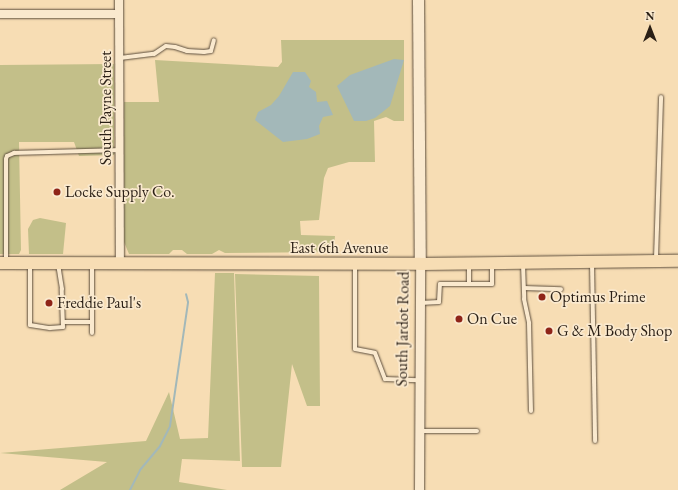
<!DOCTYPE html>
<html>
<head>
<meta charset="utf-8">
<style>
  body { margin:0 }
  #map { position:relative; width:678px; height:490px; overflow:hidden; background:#f7ddb4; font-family:"EB Garamond",serif }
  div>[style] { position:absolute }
  .green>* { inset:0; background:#c3bf89 }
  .water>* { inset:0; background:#a3b8b9 }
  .stream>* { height:2px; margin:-1px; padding:0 1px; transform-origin:1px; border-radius:1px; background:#a3b8b9 }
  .roads { filter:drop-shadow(0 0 1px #5d4e3d) drop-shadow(0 0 1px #5d4e3d) }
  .service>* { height:4px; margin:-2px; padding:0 2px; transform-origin:2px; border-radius:2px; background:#fae9ce }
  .minor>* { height:8px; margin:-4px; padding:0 4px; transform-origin:4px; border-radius:4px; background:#fae9ce }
  .tertiary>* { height:9px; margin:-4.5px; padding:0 4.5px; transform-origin:4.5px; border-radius:4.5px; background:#fae9ce }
  .secondary>* { height:11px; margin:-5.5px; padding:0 5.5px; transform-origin:5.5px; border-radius:5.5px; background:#fae9ce }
  .primary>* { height:12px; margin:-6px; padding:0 6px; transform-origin:6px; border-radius:6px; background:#f7ddb4 }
  .dots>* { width:11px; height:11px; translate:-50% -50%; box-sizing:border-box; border:2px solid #fae9ce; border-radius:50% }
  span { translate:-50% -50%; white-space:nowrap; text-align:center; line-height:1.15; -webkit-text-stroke:3.5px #fae9ce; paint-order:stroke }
  .street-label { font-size:16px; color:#2a1f15 }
  .poi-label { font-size:16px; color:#2a1f15 }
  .left { translate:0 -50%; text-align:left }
  .north { position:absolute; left:630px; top:8px; width:40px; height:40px; -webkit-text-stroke:3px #fae9ce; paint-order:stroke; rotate:0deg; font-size:11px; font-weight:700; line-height:16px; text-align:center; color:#2a1f15 }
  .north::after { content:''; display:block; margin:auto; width:14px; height:18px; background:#2a1f15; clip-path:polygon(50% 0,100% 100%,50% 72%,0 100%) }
</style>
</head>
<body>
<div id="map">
  <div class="green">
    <i style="clip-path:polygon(281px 40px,404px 40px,404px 121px,394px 121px,386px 117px,374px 121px,375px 162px,349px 162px,328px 168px,324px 178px,319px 220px,300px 221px,301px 235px,335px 236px,334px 246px,337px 252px,225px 253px,219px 250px,212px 254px,187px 254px,182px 250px,173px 250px,169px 254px,129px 254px,124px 242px,124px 102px,159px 102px,155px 60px,278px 67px,282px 62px)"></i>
    <i style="clip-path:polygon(114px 64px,114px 155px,79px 156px,74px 142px,19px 142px,21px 250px,19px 254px,0 254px,0 65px)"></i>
    <i style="clip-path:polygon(40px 218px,66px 223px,63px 254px,29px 254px,28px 229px,33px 220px)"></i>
    <i style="clip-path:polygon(215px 273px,234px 273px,240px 461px,182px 459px,179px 482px,227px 490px,60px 490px,107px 462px,0 453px,146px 441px,169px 392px,180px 439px,208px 438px)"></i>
    <i style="clip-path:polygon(235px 274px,319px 276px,320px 406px,307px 406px,292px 364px,281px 467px,242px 467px)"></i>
  </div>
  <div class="water">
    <i style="clip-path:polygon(394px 59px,404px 60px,390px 106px,375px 118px,366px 121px,354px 121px,337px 86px,350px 75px)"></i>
    <i style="clip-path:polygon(293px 72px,305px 72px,311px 81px,309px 87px,316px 92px,317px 102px,327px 101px,333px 115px,323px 117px,319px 126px,320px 134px,307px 139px,283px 142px,255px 120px,258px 112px,271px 105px,279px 96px)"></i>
  </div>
  <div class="stream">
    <i style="left:130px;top:490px;width:22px;rotate:-63deg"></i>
    <i style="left:140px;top:470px;width:31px;rotate:-50deg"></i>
    <i style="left:160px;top:446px;width:22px;rotate:-63deg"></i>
    <i style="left:170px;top:426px;width:125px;rotate:-81.7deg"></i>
    <i style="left:188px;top:302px;width:8px;rotate:-104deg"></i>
  </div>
  <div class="roads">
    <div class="service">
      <i style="left:120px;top:58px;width:34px;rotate:-7deg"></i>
      <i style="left:154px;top:54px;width:14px;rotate:-34deg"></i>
      <i style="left:166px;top:46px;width:9px;rotate:6deg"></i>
      <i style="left:175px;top:47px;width:13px;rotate:18deg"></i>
      <i style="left:187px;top:51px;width:17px;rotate:3deg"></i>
      <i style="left:204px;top:52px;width:7px;rotate:-8deg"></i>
      <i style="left:211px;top:51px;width:11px;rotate:-75deg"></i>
      <i style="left:656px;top:259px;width:162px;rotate:-88.2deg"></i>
      <i style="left:6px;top:263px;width:104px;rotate:-90deg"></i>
      <i style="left:6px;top:159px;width:3px;rotate:-72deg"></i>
      <i style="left:7px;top:156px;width:8px;rotate:-23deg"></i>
      <i style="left:14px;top:153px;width:106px;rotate:-1.6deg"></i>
      <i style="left:592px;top:263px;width:178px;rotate:89deg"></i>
      <i style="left:355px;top:264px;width:85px;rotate:90deg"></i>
      <i style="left:355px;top:349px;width:20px;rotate:11deg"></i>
      <i style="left:375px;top:353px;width:28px;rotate:69deg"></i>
      <i style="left:385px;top:379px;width:33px;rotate:2deg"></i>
      <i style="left:523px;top:264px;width:35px;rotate:88deg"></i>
      <i style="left:524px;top:299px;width:25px;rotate:78deg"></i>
      <i style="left:529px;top:323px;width:88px;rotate:88.7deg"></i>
      <i style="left:30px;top:265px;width:60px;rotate:90deg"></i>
      <i style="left:30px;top:325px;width:20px;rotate:9deg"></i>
      <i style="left:50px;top:328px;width:13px;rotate:-4deg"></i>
      <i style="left:63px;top:327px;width:38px;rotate:-92deg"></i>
      <i style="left:62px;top:289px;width:25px;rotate:-99deg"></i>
      <i style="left:92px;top:266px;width:67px;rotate:90deg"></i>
      <i style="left:469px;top:284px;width:23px"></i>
      <i style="left:492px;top:284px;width:20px;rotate:-90deg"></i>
      <i style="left:524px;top:288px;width:37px;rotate:2deg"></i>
      <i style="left:420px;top:303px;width:19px;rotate:-3deg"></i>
      <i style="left:439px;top:302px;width:18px;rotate:-87deg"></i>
      <i style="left:440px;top:284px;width:29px"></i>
      <i style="left:469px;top:284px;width:19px;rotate:-90deg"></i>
      <i style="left:63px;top:322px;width:29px"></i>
      <i style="left:419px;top:431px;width:58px"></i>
    </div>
    <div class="minor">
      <i style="left:119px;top:0;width:263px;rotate:89.8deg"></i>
      <i style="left:0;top:14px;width:119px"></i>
    </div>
    <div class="tertiary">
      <i style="left:419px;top:490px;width:226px;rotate:-89.7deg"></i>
    </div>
    <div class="secondary">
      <i style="left:418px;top:0;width:264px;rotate:89.6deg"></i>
    </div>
    <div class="primary">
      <i style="left:0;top:263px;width:420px;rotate:0.1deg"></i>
      <i style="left:420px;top:264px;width:258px;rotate:-0.7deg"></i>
    </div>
  </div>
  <div class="dots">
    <i style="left:57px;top:192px;background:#8f2418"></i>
    <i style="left:542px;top:297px;background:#8f2418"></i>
    <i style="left:49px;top:303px;background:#8f2418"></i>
    <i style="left:459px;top:319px;background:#8f2418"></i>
    <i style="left:549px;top:331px;background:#8f2418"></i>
  </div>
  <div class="street-label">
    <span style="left:106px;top:108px;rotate:-90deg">South Payne Street</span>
    <span style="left:339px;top:248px">East 6th Avenue</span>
    <span style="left:403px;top:329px;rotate:-89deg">South Jardot Road</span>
  </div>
  <div class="poi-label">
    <span class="left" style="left:65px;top:192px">Locke Supply Co.</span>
    <span class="left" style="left:550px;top:297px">Optimus Prime</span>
    <span class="left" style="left:57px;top:303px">Freddie Paul's</span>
    <span class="left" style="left:467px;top:319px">On Cue</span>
    <span class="left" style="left:557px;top:331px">G &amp; M Body Shop</span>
  </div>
  <div class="north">N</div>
</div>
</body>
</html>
